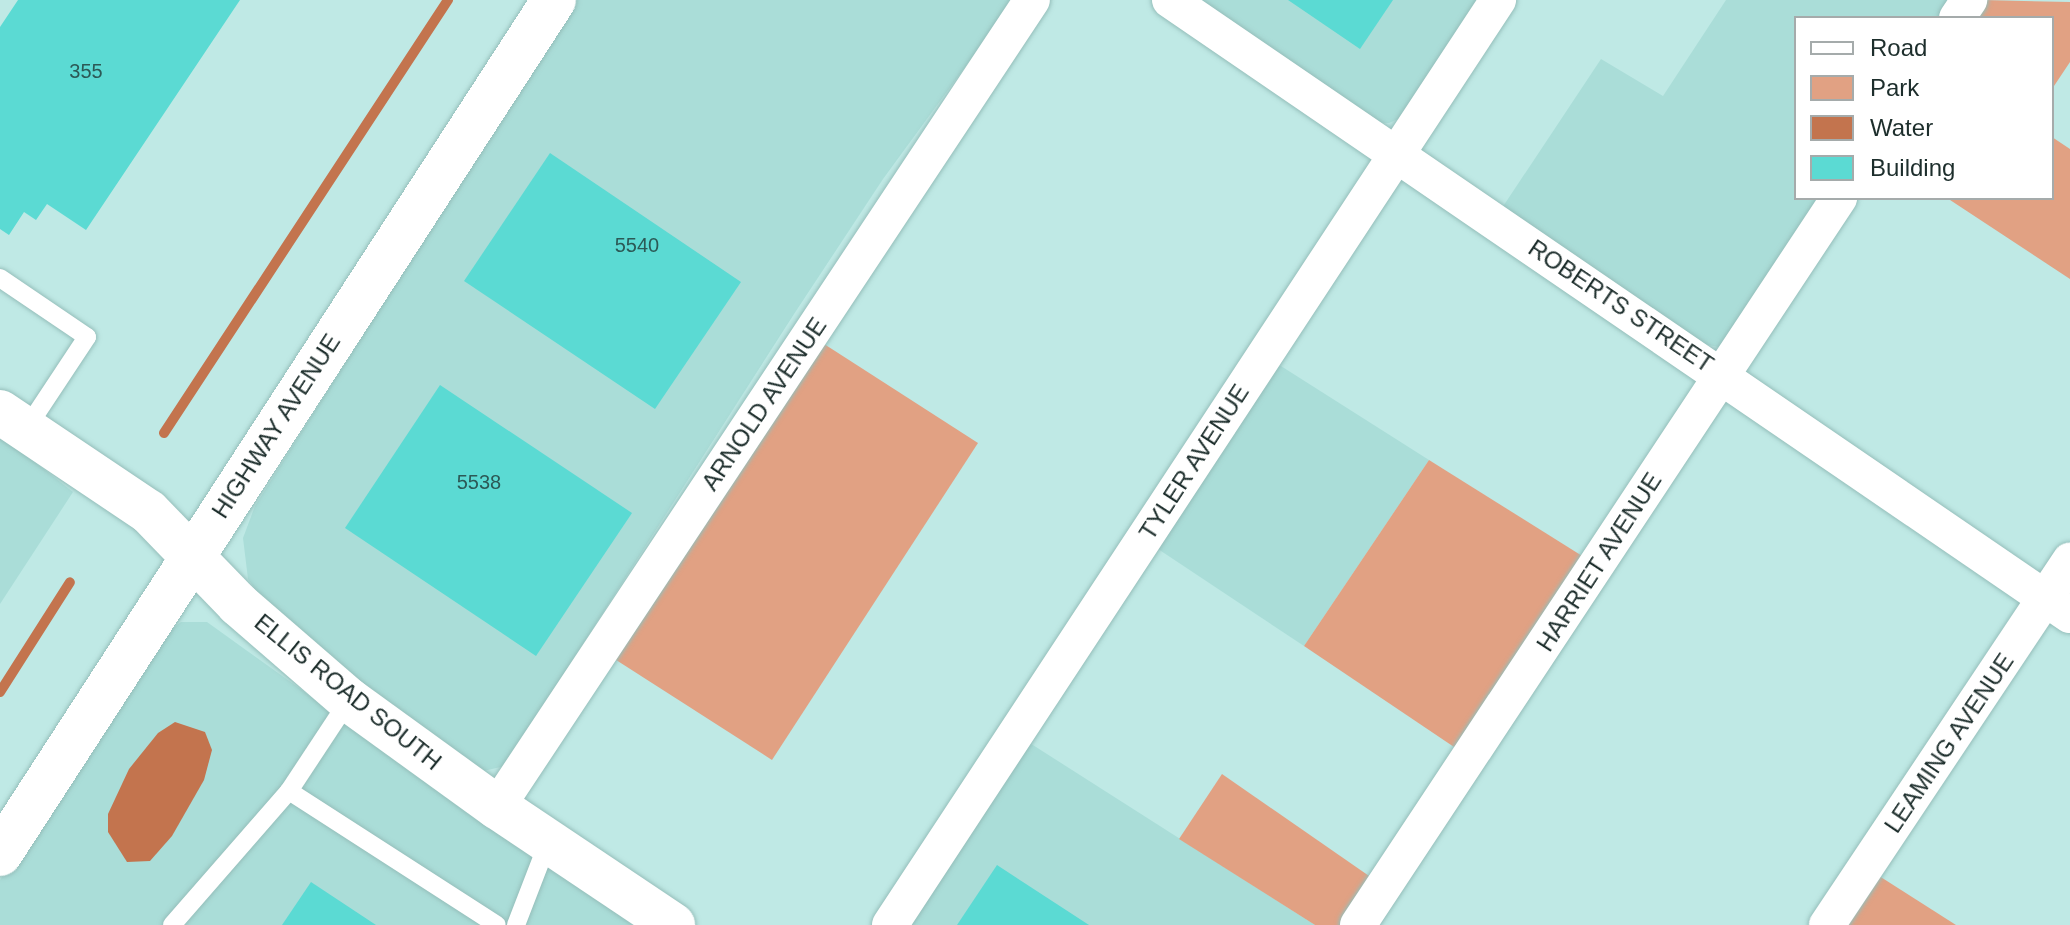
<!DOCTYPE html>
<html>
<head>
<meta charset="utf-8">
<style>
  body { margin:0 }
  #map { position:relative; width:2070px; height:925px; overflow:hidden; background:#bfe9e5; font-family:Helvetica,sans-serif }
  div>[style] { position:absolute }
  .built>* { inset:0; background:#aaddd8 }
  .green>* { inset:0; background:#e1a183 }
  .water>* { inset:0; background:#c3744e }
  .stream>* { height:10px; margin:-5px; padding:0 5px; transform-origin:5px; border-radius:5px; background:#c3744e }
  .building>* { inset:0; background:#5bdad3 }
  .roads { filter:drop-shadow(0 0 2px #95beba) drop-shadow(0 0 2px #95beba) }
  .service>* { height:18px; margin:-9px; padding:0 9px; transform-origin:9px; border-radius:9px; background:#fff }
  .minor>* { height:36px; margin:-18px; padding:0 18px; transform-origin:18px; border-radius:18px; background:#fff }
  .tertiary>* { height:44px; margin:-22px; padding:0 22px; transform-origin:22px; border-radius:22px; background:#fff }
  span { translate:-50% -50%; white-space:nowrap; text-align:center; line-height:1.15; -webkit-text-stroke:8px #fff; paint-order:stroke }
  .number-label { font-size:20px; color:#2c5956 }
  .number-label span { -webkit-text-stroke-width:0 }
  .street-label { font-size:24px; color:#1d2e2c }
  .legend { position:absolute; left:1794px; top:16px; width:260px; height:184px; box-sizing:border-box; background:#fff; border:2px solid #a5abab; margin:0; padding:10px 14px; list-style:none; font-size:24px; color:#1d2e2c }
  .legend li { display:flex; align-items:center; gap:16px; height:40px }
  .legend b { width:40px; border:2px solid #a5abab }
</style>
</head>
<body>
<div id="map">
  <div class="built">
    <i style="clip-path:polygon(574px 0,1014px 0,883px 179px,794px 314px,505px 766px,479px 772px,362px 689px,267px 606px,248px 579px,243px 538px,255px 506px)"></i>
    <i style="clip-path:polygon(1192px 0,1481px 0,1405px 116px,1389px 123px,1366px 122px)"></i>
    <i style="clip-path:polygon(1726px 0,1952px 0,1940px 18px,1796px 18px,1796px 198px,1823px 198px,1733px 337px,1718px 347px,1691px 341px,1500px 211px,1601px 59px,1663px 96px)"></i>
    <i style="clip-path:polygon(1273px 361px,1429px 460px,1304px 646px,1152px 545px)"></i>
    <i style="clip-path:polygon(0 435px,73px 492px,0 604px)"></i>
    <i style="clip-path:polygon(181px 622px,207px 622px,487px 823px,643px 925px,0 925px,0 880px,155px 642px)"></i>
    <i style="clip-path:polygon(1025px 740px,1315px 925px,904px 925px)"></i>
  </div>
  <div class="green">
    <i style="clip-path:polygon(1983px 0,2070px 2px,2070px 62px,2052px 89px,2052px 18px,1971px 18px)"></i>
    <i style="clip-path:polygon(2052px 137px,2070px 149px,2070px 279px,1947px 198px,2052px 198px)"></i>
    <i style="clip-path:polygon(821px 342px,978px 443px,772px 760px,613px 658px)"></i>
    <i style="clip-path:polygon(1429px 460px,1587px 559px,1460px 751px,1304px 646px)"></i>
    <i style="clip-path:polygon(1222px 774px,1372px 878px,1340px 925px,1315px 925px,1179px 839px)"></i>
    <i style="clip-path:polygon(1876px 874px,1956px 925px,1842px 925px)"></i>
  </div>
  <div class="water">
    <i style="clip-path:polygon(175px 722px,205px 732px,212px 750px,204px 780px,172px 836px,150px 861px,127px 862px,108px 832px,108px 814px,129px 769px,158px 733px)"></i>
  </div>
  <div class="stream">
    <i style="left:164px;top:433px;width:518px;rotate:-56.74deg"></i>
    <i style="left:0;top:692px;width:130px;rotate:-57.5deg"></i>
  </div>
  <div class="building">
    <i style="clip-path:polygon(18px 0,240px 0,86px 230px,47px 204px,36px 220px,24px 212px,9px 235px,0 229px,0 27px)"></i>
    <i style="clip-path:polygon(1288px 0,1393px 0,1360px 49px)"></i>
    <i style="clip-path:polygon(550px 153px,741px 282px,655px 409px,464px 281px)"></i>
    <i style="clip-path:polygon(440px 385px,632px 513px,536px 656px,345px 528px)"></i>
    <i style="clip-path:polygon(997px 865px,1089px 925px,957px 925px)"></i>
    <i style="clip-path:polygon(311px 882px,376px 925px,282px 925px)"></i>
  </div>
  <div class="roads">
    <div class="service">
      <i style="left:0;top:278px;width:105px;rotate:34.1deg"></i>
      <i style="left:87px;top:337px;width:110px;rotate:123.5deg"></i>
      <i style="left:289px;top:791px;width:247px;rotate:32.8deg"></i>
      <i style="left:172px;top:925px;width:178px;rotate:-48.9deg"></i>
      <i style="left:289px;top:791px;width:109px;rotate:-56.6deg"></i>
      <i style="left:516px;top:925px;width:89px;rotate:-68.9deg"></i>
    </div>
    <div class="minor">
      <i style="left:1170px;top:0;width:1090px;rotate:34.35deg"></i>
      <i style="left:1957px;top:18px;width:22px;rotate:-56deg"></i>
      <i style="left:497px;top:807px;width:968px;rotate:-56.46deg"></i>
      <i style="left:890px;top:925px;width:1107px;rotate:-56.68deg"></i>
      <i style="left:1358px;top:925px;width:872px;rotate:-56.51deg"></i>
      <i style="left:1827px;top:925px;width:438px;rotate:-56.3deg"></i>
    </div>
    <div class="tertiary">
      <i style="left:0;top:412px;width:179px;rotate:33.9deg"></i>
      <i style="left:149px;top:512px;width:128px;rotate:45.9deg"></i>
      <i style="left:238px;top:604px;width:147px;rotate:40.9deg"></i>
      <i style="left:349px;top:700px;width:183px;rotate:35.9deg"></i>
      <i style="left:497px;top:807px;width:212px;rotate:33.8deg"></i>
      <i style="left:0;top:854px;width:1018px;rotate:-57.03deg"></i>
    </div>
  </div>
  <div class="number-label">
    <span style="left:86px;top:71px">355</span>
    <span style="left:637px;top:245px">5540</span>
    <span style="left:479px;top:482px">5538</span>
  </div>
  <div class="street-label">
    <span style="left:1621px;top:306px;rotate:34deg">ROBERTS STREET</span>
    <span style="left:764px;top:404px;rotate:-56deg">ARNOLD AVENUE</span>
    <span style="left:276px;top:426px;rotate:-57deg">HIGHWAY AVENUE</span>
    <span style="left:1194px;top:462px;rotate:-57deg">TYLER AVENUE</span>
    <span style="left:1599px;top:562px;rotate:-57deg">HARRIET AVENUE</span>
    <span style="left:348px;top:692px;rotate:39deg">ELLIS ROAD SOUTH</span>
    <span style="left:1949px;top:743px;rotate:-56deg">LEAMING AVENUE</span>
  </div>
  <ul class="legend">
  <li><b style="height:10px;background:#fff"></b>Road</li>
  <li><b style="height:22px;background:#e1a183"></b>Park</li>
  <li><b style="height:22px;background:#c3744e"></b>Water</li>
  <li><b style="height:22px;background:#5bdad3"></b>Building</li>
  </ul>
</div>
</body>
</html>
